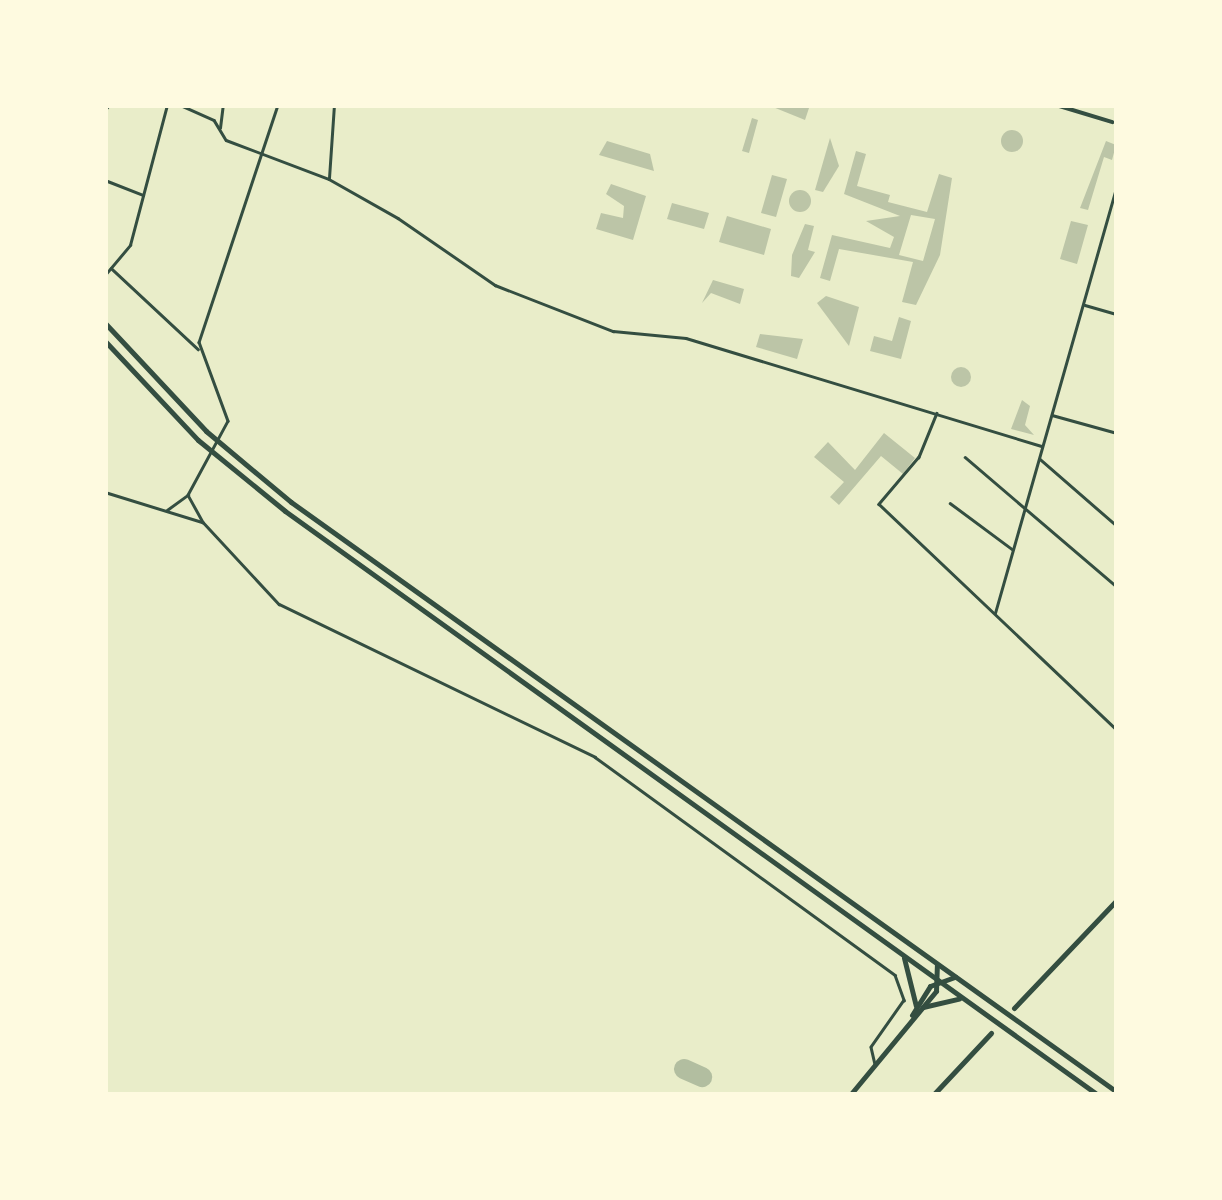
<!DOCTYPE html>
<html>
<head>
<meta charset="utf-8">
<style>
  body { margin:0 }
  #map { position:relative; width:1222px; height:1200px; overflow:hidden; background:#e9edc9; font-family:"Varela Round",sans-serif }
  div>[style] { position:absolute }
  .taxiway>* { height:20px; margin:-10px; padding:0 10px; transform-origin:10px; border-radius:10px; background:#b2bea0 }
  .building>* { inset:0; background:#bcc5a7 }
  .round { border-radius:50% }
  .minor>* { height:2.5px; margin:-1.25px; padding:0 1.25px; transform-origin:1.25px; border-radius:1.25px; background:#344e41 }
  .tertiary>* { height:4px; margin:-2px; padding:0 2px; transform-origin:2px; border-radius:2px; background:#344e41 }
  .secondary>* { height:5px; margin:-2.5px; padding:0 2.5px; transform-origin:2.5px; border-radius:2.5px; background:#344e41 }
  .trunk>* { height:5px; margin:-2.5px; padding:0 2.5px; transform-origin:2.5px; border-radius:2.5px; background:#344e41 }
  span { translate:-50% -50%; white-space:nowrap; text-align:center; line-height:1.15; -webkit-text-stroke:10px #fefae0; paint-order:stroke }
  .frame { position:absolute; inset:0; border:108px solid #fefae0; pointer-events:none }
</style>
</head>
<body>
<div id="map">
  <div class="taxiway">
    <i style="left:684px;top:1069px;width:20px;rotate:24deg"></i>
  </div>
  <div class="building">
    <i style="clip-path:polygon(768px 105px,798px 105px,809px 108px,805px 120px)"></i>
    <i style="clip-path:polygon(752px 118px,758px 120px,749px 153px,742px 151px)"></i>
    <i class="round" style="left:1001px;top:130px;width:22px;height:22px"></i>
    <i style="clip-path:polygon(830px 138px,839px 166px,823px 192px,815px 190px)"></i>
    <i style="clip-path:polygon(607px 141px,650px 154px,654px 171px,599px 155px)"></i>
    <i style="clip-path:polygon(1106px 141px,1116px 145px,1112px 160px,1104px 157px,1088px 210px,1080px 208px)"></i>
    <i style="clip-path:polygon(evenodd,856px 151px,866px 154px,857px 186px,890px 195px,888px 202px,927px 212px,939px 174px,952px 178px,940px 255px,916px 305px,902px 302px,913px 262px,839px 249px,830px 281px,820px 278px,832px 235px,890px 248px,894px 237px,866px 221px,900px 216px,844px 194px,856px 151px,911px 215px,935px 219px,923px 261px,899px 255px,911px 215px)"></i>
    <i style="clip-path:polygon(772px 175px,787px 179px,776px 217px,761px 213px)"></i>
    <i style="clip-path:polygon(611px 184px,646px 196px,633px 240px,596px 229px,601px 213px,623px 218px,624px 206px,606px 194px)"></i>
    <i class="round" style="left:789px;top:190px;width:22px;height:22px"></i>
    <i style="clip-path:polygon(672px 203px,709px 213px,704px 229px,667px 219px)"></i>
    <i style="clip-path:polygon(727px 216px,771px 229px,764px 255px,719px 242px)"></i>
    <i style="clip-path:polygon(1071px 221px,1088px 225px,1077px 264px,1060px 259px)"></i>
    <i style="clip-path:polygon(805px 224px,814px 226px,808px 250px,815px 252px,799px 278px,791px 276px,792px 255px)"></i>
    <i style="clip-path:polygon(713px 280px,744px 289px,740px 304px,711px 293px,702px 303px)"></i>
    <i style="clip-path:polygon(826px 296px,859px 307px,849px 346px,817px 303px)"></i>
    <i style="clip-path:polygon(899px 317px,911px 321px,901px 359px,870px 351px,874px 336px,892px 341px)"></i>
    <i style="clip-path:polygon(760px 334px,803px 339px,797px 359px,756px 347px)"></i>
    <i class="round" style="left:951px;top:367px;width:20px;height:20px"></i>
    <i style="clip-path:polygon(1022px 400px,1030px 406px,1025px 425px,1034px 435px,1011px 429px)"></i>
    <i style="clip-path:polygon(884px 433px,915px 458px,903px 474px,881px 456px,839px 505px,830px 497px,844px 482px,814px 457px,828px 442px,855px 470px)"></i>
  </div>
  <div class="minor">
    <i style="left:180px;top:105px;width:37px;rotate:24deg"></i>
    <i style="left:214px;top:120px;width:23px;rotate:59deg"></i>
    <i style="left:226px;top:140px;width:110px;rotate:20.7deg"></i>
    <i style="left:329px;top:179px;width:79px;rotate:29.5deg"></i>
    <i style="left:398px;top:218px;width:118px;rotate:34.6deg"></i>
    <i style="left:495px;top:285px;width:127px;rotate:21.3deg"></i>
    <i style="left:613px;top:331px;width:73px;rotate:5.5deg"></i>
    <i style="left:686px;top:338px;width:372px;rotate:16.9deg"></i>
    <i style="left:278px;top:105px;width:250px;rotate:108.4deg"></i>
    <i style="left:199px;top:342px;width:84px;rotate:69.8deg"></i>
    <i style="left:228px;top:421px;width:84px;rotate:118.4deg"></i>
    <i style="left:188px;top:495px;width:31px;rotate:61deg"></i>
    <i style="left:203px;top:522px;width:112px;rotate:47.2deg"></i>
    <i style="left:279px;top:604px;width:351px;rotate:25.8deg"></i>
    <i style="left:595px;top:757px;width:371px;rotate:36deg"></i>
    <i style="left:895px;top:975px;width:27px;rotate:70deg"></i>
    <i style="left:904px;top:1000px;width:57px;rotate:125.1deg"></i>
    <i style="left:871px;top:1047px;width:17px;rotate:77deg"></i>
    <i style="left:105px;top:110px;width:6px;rotate:-51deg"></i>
    <i style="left:220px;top:128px;width:23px;rotate:-83deg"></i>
    <i style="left:329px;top:178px;width:73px;rotate:-86.1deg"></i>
    <i style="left:105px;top:180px;width:41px;rotate:21.5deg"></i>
    <i style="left:111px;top:268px;width:119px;rotate:43deg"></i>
    <i style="left:105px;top:275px;width:39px;rotate:-50deg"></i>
    <i style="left:130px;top:245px;width:145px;rotate:-75.2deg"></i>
    <i style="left:1085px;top:305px;width:33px;rotate:16deg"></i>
    <i style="left:937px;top:413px;width:48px;rotate:112.2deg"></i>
    <i style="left:919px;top:457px;width:62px;rotate:130.4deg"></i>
    <i style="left:879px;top:504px;width:328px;rotate:43.5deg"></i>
    <i style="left:1052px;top:415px;width:67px;rotate:15.5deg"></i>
    <i style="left:965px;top:457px;width:200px;rotate:40.5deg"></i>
    <i style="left:1040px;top:459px;width:102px;rotate:41deg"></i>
    <i style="left:105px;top:492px;width:102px;rotate:17.2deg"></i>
    <i style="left:950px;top:503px;width:77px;rotate:36.6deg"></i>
    <i style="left:167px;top:510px;width:26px;rotate:-36deg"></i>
    <i style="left:995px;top:613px;width:446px;rotate:-74.1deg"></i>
  </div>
  <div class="tertiary">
    <i style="left:1056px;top:105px;width:59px;rotate:16.9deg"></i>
    <i style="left:1117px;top:115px;width:19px;rotate:90deg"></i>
  </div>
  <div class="secondary">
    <i style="left:1014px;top:1008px;width:149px;rotate:-46.4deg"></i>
    <i style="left:912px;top:1015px;width:34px;rotate:-58deg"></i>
    <i style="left:930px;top:986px;width:27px;rotate:-20deg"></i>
    <i style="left:850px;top:1095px;width:135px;rotate:-50.4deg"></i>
    <i style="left:936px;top:991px;width:26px;rotate:-88deg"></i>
    <i style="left:933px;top:1095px;width:85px;rotate:-46.9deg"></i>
  </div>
  <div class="trunk">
    <i style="left:105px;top:323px;width:148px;rotate:46.9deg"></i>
    <i style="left:206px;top:431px;width:111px;rotate:39.9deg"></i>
    <i style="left:291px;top:502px;width:1015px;rotate:35.54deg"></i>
    <i style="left:105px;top:341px;width:136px;rotate:46.8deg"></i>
    <i style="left:198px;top:440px;width:112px;rotate:39.2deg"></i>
    <i style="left:285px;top:511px;width:1001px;rotate:35.69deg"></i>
    <i style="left:904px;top:958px;width:49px;rotate:76deg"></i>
    <i style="left:923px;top:1007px;width:37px;rotate:-13deg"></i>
  </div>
  <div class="frame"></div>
</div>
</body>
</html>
